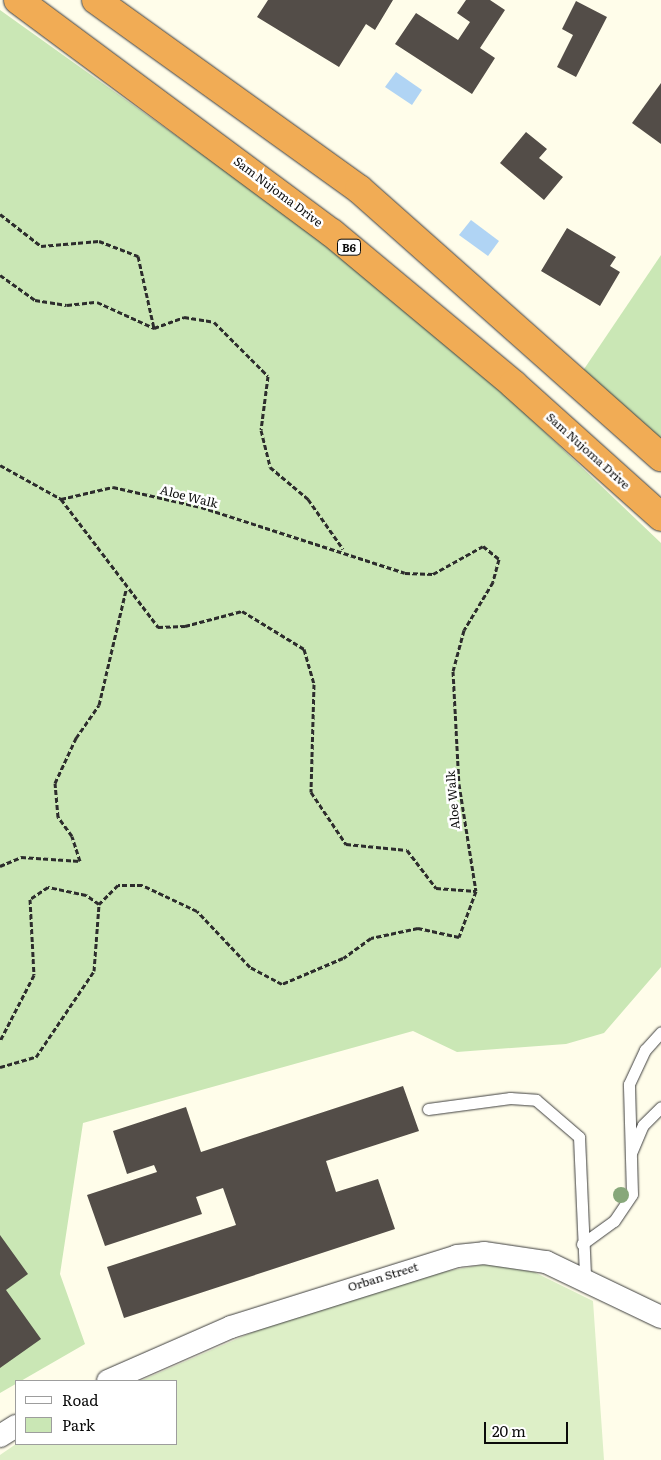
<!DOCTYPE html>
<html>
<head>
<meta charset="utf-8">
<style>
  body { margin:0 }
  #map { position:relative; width:661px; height:1460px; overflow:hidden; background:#fffdea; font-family:Literata,serif }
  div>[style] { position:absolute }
  .green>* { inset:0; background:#cae7b5 }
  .pitch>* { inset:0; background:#ddefc7 }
  .water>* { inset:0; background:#b0d4f4 }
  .building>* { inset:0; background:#534d48 }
  .path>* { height:3px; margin-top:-1.5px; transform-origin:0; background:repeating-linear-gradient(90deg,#2d2d2d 0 5px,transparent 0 7.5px) }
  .roads { filter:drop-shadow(0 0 1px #3e3e3e) drop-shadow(0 0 1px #3e3e3e) }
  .lane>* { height:11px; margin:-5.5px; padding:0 5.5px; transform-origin:5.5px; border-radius:5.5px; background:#fff }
  .street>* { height:22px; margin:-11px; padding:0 11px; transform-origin:11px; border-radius:11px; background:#fff }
  .highway>* { height:28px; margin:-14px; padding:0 14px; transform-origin:14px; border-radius:14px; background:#f1ac55 }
  .trees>* { width:16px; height:16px; margin:-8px; border-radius:50%; background:#87a77a }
  span { translate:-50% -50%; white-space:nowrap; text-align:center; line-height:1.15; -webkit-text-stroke:5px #fff; paint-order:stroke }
  .shield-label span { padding:1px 4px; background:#fff; border:1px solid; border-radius:4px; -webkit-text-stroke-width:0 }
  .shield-label { font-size:11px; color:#0b0b0b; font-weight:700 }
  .street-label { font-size:12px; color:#0b0b0b }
  .legend { position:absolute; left:15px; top:1380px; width:162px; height:65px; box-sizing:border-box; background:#fff; border:1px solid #9d9d9d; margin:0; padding:6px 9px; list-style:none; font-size:15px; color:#0b0b0b }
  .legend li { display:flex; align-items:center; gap:10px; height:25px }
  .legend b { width:25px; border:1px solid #9d9d9d }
  .scale { position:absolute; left:484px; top:1422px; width:84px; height:22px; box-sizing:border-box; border:2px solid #0b0b0b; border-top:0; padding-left:6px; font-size:15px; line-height:18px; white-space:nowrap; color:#0b0b0b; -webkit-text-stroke:4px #fff; paint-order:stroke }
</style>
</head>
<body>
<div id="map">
  <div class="green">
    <i style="clip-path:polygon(0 10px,329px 245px,507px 396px,661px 543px,661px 967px,604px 1033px,566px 1044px,457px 1052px,413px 1031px,83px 1123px,60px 1274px,85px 1344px,0 1393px)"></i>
    <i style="clip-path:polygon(661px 255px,661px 457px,576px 381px)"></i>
  </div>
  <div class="pitch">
    <i style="clip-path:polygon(486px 1264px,534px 1272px,593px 1301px,604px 1460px,0 1460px,0 1455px,16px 1444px,176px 1444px,176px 1381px,140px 1381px,274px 1323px,398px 1280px)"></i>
  </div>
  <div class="water">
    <i style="clip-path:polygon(396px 72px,422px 90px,412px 105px,385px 87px)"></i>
    <i style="clip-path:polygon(471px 220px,499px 241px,488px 256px,459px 235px)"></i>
  </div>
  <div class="building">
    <i style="clip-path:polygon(268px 0,393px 0,375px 30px,366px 24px,339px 67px,257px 17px)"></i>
    <i style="clip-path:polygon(466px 0,490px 0,505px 10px,480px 48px,495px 58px,472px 94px,395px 44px,416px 13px,458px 40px,470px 22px,457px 13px)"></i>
    <i style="clip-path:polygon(576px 1px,607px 17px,576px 77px,557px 67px,573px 35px,562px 29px)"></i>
    <i style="clip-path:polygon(661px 83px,661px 144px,632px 123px)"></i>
    <i style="clip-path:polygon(526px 132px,547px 149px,539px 158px,563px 177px,544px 200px,500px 163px)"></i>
    <i style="clip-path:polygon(567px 228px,616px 257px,610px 266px,620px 272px,600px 306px,541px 271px)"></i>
    <i style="clip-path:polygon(403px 1086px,419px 1131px,326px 1161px,336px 1192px,378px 1179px,395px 1229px,124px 1318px,107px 1267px,236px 1225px,223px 1188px,196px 1197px,202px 1214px,105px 1246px,87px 1195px,157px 1172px,154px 1165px,127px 1174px,113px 1131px,186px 1107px,201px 1152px)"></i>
    <i style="clip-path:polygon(0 1235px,28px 1274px,6px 1290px,41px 1339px,0 1368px)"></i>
  </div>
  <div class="path">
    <i style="left:0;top:214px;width:52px;rotate:38deg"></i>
    <i style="left:41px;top:246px;width:58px;rotate:-4.9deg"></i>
    <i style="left:99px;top:241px;width:42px;rotate:21deg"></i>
    <i style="left:138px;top:256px;width:74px;rotate:77.5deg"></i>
    <i style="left:0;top:275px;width:43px;rotate:35.5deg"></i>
    <i style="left:35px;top:300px;width:32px;rotate:9deg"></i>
    <i style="left:67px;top:305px;width:30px;rotate:-6deg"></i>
    <i style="left:97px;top:302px;width:63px;rotate:24.5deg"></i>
    <i style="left:154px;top:328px;width:32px;rotate:-20deg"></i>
    <i style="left:184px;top:317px;width:30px;rotate:9deg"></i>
    <i style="left:214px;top:322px;width:76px;rotate:45deg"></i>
    <i style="left:268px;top:376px;width:54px;rotate:97.4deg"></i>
    <i style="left:261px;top:430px;width:38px;rotate:76deg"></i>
    <i style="left:270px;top:467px;width:50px;rotate:40.1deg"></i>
    <i style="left:308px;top:499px;width:61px;rotate:55deg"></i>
    <i style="left:0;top:465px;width:70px;rotate:29.1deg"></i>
    <i style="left:61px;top:499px;width:53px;rotate:-13deg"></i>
    <i style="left:113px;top:487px;width:90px;rotate:12.8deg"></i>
    <i style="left:201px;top:507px;width:214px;rotate:17.9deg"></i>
    <i style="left:405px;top:573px;width:28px;rotate:2deg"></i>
    <i style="left:433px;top:574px;width:57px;rotate:-29.2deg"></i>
    <i style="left:483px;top:546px;width:21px;rotate:39deg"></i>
    <i style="left:499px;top:559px;width:24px;rotate:105deg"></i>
    <i style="left:493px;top:582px;width:56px;rotate:121.1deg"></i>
    <i style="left:464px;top:630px;width:42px;rotate:105deg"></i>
    <i style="left:453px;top:671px;width:113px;rotate:87deg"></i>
    <i style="left:459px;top:784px;width:108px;rotate:81deg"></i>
    <i style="left:476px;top:891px;width:49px;rotate:110.3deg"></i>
    <i style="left:459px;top:937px;width:42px;rotate:-167.6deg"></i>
    <i style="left:418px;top:928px;width:48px;rotate:168deg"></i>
    <i style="left:371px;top:938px;width:34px;rotate:144deg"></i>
    <i style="left:343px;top:958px;width:66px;rotate:156.9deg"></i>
    <i style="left:282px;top:984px;width:36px;rotate:-152deg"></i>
    <i style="left:250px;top:967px;width:77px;rotate:-133.4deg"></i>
    <i style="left:197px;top:911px;width:61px;rotate:-154.7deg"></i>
    <i style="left:142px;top:885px;width:24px;rotate:180deg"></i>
    <i style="left:118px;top:885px;width:27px;rotate:135deg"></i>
    <i style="left:99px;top:904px;width:16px;rotate:-145deg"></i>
    <i style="left:86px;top:895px;width:39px;rotate:-168deg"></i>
    <i style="left:48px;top:887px;width:22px;rotate:146deg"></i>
    <i style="left:30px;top:899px;width:76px;rotate:87deg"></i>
    <i style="left:34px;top:975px;width:74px;rotate:117.3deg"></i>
    <i style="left:61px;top:499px;width:161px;rotate:52.8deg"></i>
    <i style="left:158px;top:627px;width:27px;rotate:-2deg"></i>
    <i style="left:185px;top:626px;width:59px;rotate:-14.7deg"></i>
    <i style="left:242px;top:611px;width:73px;rotate:31.5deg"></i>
    <i style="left:304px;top:649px;width:36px;rotate:74deg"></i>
    <i style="left:314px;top:684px;width:108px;rotate:91.6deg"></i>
    <i style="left:311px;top:792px;width:63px;rotate:56.1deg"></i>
    <i style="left:346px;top:844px;width:61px;rotate:5.6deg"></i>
    <i style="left:407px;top:850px;width:48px;rotate:52.7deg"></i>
    <i style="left:436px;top:888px;width:40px;rotate:4.3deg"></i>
    <i style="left:0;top:866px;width:23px;rotate:-23deg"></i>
    <i style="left:21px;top:857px;width:59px;rotate:3.9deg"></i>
    <i style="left:80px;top:861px;width:26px;rotate:-108deg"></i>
    <i style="left:72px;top:836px;width:24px;rotate:-126deg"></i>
    <i style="left:58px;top:817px;width:34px;rotate:-95deg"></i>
    <i style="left:55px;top:783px;width:50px;rotate:-65deg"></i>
    <i style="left:76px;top:738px;width:40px;rotate:-55.1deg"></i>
    <i style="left:99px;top:705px;width:118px;rotate:-76.8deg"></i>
    <i style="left:0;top:1067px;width:37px;rotate:-16deg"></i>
    <i style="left:36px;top:1057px;width:104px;rotate:-56deg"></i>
    <i style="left:94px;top:971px;width:67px;rotate:-85.7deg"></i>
  </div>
  <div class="roads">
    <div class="lane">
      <i style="left:428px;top:1109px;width:83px;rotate:-7.6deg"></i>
      <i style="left:510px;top:1098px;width:26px;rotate:4deg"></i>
      <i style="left:536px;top:1100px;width:57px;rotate:40.7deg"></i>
      <i style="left:579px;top:1137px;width:140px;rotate:87.5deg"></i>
      <i style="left:631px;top:1153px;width:30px;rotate:-67deg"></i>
      <i style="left:643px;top:1125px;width:25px;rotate:-45deg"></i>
      <i style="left:582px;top:1244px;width:39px;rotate:-36deg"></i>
      <i style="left:614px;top:1221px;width:32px;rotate:-56deg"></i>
      <i style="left:632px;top:1194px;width:110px;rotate:-91.6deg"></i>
      <i style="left:629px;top:1084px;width:38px;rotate:-65deg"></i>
      <i style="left:645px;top:1050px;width:24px;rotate:-48deg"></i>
    </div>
    <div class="street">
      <i style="left:108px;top:1381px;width:134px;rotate:-23.7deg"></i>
      <i style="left:231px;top:1327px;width:237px;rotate:-17.4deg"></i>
      <i style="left:457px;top:1256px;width:27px;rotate:-6deg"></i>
      <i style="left:484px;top:1253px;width:63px;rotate:8.3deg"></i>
      <i style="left:546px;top:1262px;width:127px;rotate:25.6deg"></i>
      <i style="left:0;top:1436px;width:19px;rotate:-32deg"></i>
    </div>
    <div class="highway">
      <i style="left:18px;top:0;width:391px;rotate:36.6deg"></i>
      <i style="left:332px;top:233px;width:236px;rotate:39.8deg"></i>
      <i style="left:513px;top:384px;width:199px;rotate:41.9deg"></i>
      <i style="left:96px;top:0;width:324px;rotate:35.7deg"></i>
      <i style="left:359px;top:189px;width:404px;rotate:41.6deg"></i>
    </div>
  </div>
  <div class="trees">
    <i style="left:621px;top:1195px"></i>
  </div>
  <div class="shield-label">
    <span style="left:349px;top:247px">B6</span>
  </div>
  <div class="street-label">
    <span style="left:278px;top:192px;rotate:37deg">Sam Nujoma Drive</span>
    <span style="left:588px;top:451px;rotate:42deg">Sam Nujoma Drive</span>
    <span style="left:189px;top:497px;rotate:14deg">Aloe Walk</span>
    <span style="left:453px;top:800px;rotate:-95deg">Aloe Walk</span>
    <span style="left:383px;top:1277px;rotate:-17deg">Orban Street</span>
  </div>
  <ul class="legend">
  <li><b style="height:6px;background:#fff"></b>Road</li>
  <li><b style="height:14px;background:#cae7b5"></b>Park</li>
  </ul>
  <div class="scale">20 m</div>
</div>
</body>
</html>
